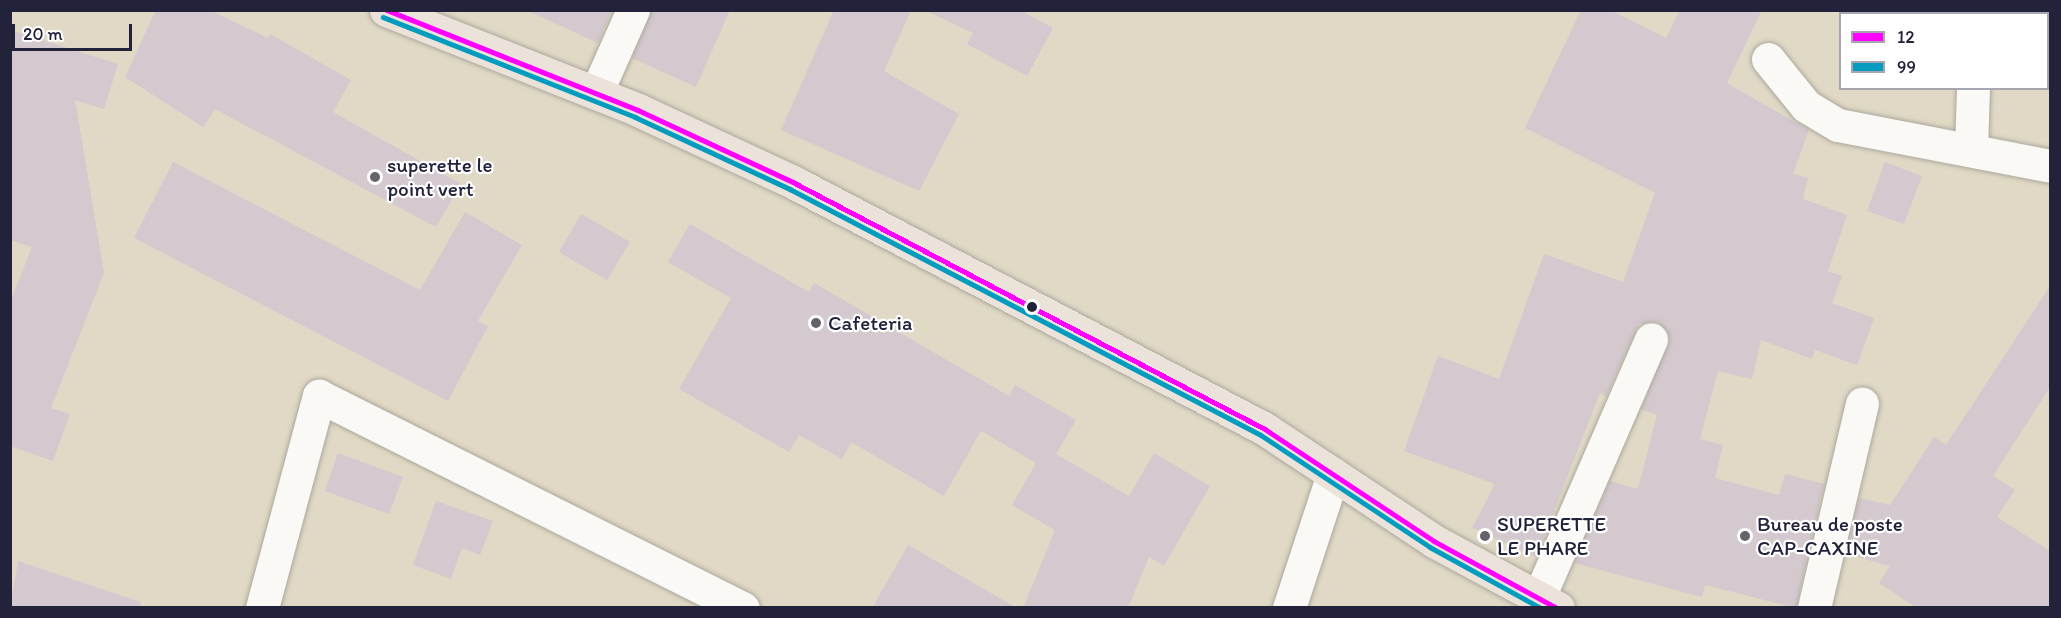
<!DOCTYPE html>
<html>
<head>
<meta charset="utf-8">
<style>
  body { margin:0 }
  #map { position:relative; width:2061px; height:618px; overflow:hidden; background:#e0d9c5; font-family:Itim,sans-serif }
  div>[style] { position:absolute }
  .building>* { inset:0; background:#d4c9ce }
  .roads { filter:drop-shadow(0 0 2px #aca89e) drop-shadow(0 0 2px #aca89e) }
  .minor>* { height:33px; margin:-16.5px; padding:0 16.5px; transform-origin:16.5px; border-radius:16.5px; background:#faf9f6 }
  .primary>* { height:33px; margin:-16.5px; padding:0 16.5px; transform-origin:16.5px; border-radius:16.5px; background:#ebe3d9 }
  .bus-1>* { height:4.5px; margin:-2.25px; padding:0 2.25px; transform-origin:2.25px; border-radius:2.25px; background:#f0f }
  .bus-2>* { height:4.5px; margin:-2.25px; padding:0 2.25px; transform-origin:2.25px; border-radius:2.25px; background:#039cbf }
  .dots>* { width:16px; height:16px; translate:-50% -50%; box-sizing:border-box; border:3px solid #fff; border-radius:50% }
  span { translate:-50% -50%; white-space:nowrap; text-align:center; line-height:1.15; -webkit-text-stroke:4.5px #fff; paint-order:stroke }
  .poi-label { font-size:21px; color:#22223b }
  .left { translate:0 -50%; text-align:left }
  .frame { position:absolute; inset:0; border:12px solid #22223b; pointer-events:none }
  .legend { position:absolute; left:1839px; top:12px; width:210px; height:78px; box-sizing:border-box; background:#fff; border:2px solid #a7a7b1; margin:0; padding:8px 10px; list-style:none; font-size:18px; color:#22223b }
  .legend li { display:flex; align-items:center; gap:12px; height:30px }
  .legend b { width:30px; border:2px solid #a7a7b1 }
  .scale { position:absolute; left:12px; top:24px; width:120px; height:27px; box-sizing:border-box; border:3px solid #22223b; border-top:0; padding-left:8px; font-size:18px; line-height:21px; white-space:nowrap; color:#22223b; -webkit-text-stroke:4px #fff; paint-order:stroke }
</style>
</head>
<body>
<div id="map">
  <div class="building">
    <i style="clip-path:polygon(156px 10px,210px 10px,268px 38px,270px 34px,351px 80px,333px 112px,461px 184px,436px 227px,215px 109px,203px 127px,125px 77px)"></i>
    <i style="clip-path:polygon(526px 10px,612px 10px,598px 43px)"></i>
    <i style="clip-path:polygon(651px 10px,730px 10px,696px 87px,632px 58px)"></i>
    <i style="clip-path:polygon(834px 10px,911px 10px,884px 71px,959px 114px,919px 191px,781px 130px)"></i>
    <i style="clip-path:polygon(924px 10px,1020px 10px,1053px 28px,1027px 76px,967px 44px,973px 33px)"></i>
    <i style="clip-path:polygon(1581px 10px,1610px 10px,1666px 38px,1680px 10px,1762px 10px,1727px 83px,1809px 130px,1793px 174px,1808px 178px,1803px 199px,1847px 215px,1828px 271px,1842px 276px,1832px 303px,1874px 318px,1857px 365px,1815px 350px,1812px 359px,1761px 340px,1752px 379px,1718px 371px,1700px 439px,1723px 445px,1715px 478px,1779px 495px,1785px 474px,1824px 484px,1796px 608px,1705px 585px,1702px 597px,1574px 563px,1610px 481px,1638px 489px,1657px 415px,1641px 409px,1670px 337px,1658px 322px,1639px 324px,1606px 396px,1600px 393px,1536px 557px,1472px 528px,1495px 484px,1404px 451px,1438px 356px,1499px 379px,1544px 254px,1623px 282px,1655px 193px,1525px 128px)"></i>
    <i style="clip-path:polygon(10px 30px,118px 64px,104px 109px,75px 100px,104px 273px,51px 408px,70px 414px,53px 461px,10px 446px,10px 302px,32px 247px,10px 240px)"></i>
    <i style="clip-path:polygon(173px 162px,420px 290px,465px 212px,522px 245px,478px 321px,488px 326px,448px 401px,134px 238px)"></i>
    <i style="clip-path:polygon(1885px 162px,1922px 176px,1904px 224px,1867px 211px)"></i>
    <i style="clip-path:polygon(581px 214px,630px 242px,607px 280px,559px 252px)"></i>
    <i style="clip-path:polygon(690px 224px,809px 292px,814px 283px,1009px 396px,1015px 385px,1076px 420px,1056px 454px,1129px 496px,1154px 453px,1210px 486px,1164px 566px,1149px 557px,1128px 608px,1023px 608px,1055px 530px,1012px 505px,1036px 463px,981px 431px,944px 496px,851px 442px,842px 459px,799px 435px,789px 452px,679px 389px,731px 298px,668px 262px)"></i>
    <i style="clip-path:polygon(2050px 286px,2050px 387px,1993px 476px,2015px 490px,1997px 517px,2050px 551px,2050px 608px,1917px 608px,1879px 583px,1890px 566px,1846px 554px,1859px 498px,1890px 505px,1934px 437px,1946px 445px)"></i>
    <i style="clip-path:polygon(338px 453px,403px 477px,389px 514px,325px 491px)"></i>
    <i style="clip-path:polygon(436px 501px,493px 521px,480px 555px,462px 548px,451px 579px,413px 565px)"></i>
    <i style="clip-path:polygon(908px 545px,1017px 608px,872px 608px)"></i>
    <i style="clip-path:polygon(18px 561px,141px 602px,140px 608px,10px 608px)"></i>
  </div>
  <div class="roads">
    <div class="minor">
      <i style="left:1975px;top:14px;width:4px;rotate:-90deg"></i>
      <i style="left:1768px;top:59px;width:60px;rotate:51deg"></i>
      <i style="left:1806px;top:106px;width:37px;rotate:31deg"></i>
      <i style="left:1838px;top:125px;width:216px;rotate:10.9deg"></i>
      <i style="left:596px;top:93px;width:91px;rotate:-66deg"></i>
      <i style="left:1971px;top:149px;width:61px;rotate:-88.1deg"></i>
      <i style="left:1539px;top:597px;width:281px;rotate:-66.5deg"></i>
      <i style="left:262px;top:608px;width:220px;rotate:-75deg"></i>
      <i style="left:319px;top:396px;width:474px;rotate:26.6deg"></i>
      <i style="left:1289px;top:608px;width:141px;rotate:-71.8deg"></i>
      <i style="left:1814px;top:608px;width:210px;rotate:-76.8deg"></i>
    </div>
    <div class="primary">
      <i style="left:386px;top:10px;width:271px;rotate:21.6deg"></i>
      <i style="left:638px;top:110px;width:171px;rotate:24.9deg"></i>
      <i style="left:793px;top:182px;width:533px;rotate:27.62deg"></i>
      <i style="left:1265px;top:429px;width:203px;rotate:33.5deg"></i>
      <i style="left:1434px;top:541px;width:141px;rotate:28.4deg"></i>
    </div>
  </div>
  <div class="bus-1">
    <i style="left:387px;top:10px;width:270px;rotate:21.7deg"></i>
    <i style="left:638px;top:110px;width:171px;rotate:24.9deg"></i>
    <i style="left:793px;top:182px;width:533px;rotate:27.62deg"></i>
    <i style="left:1265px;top:429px;width:203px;rotate:33.5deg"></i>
    <i style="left:1434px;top:541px;width:140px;rotate:28.6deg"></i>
  </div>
  <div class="bus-2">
    <i style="left:383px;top:17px;width:271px;rotate:21.6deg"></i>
    <i style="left:635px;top:117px;width:171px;rotate:24.9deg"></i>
    <i style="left:790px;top:189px;width:531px;rotate:27.58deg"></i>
    <i style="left:1261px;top:435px;width:203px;rotate:33.5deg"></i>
    <i style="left:1430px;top:547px;width:127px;rotate:28.8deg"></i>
  </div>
  <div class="dots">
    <i style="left:375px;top:177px;background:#64626b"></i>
    <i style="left:1032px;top:307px;background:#22223b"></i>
    <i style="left:816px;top:323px;background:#64626b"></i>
    <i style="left:1485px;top:536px;background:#64626b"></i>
    <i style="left:1745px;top:536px;background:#64626b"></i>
  </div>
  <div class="poi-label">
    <span class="left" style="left:387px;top:177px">superette le<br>point vert</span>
    <span class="left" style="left:828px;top:323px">Cafeteria</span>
    <span class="left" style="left:1497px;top:536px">SUPERETTE<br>LE PHARE</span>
    <span class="left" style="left:1757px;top:536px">Bureau de poste<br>CAP-CAXINE</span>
  </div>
  <div class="frame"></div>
  <ul class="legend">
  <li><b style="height:8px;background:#f0f"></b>12</li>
  <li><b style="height:8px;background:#039cbf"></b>99</li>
  </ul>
  <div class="scale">20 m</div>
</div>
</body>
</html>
